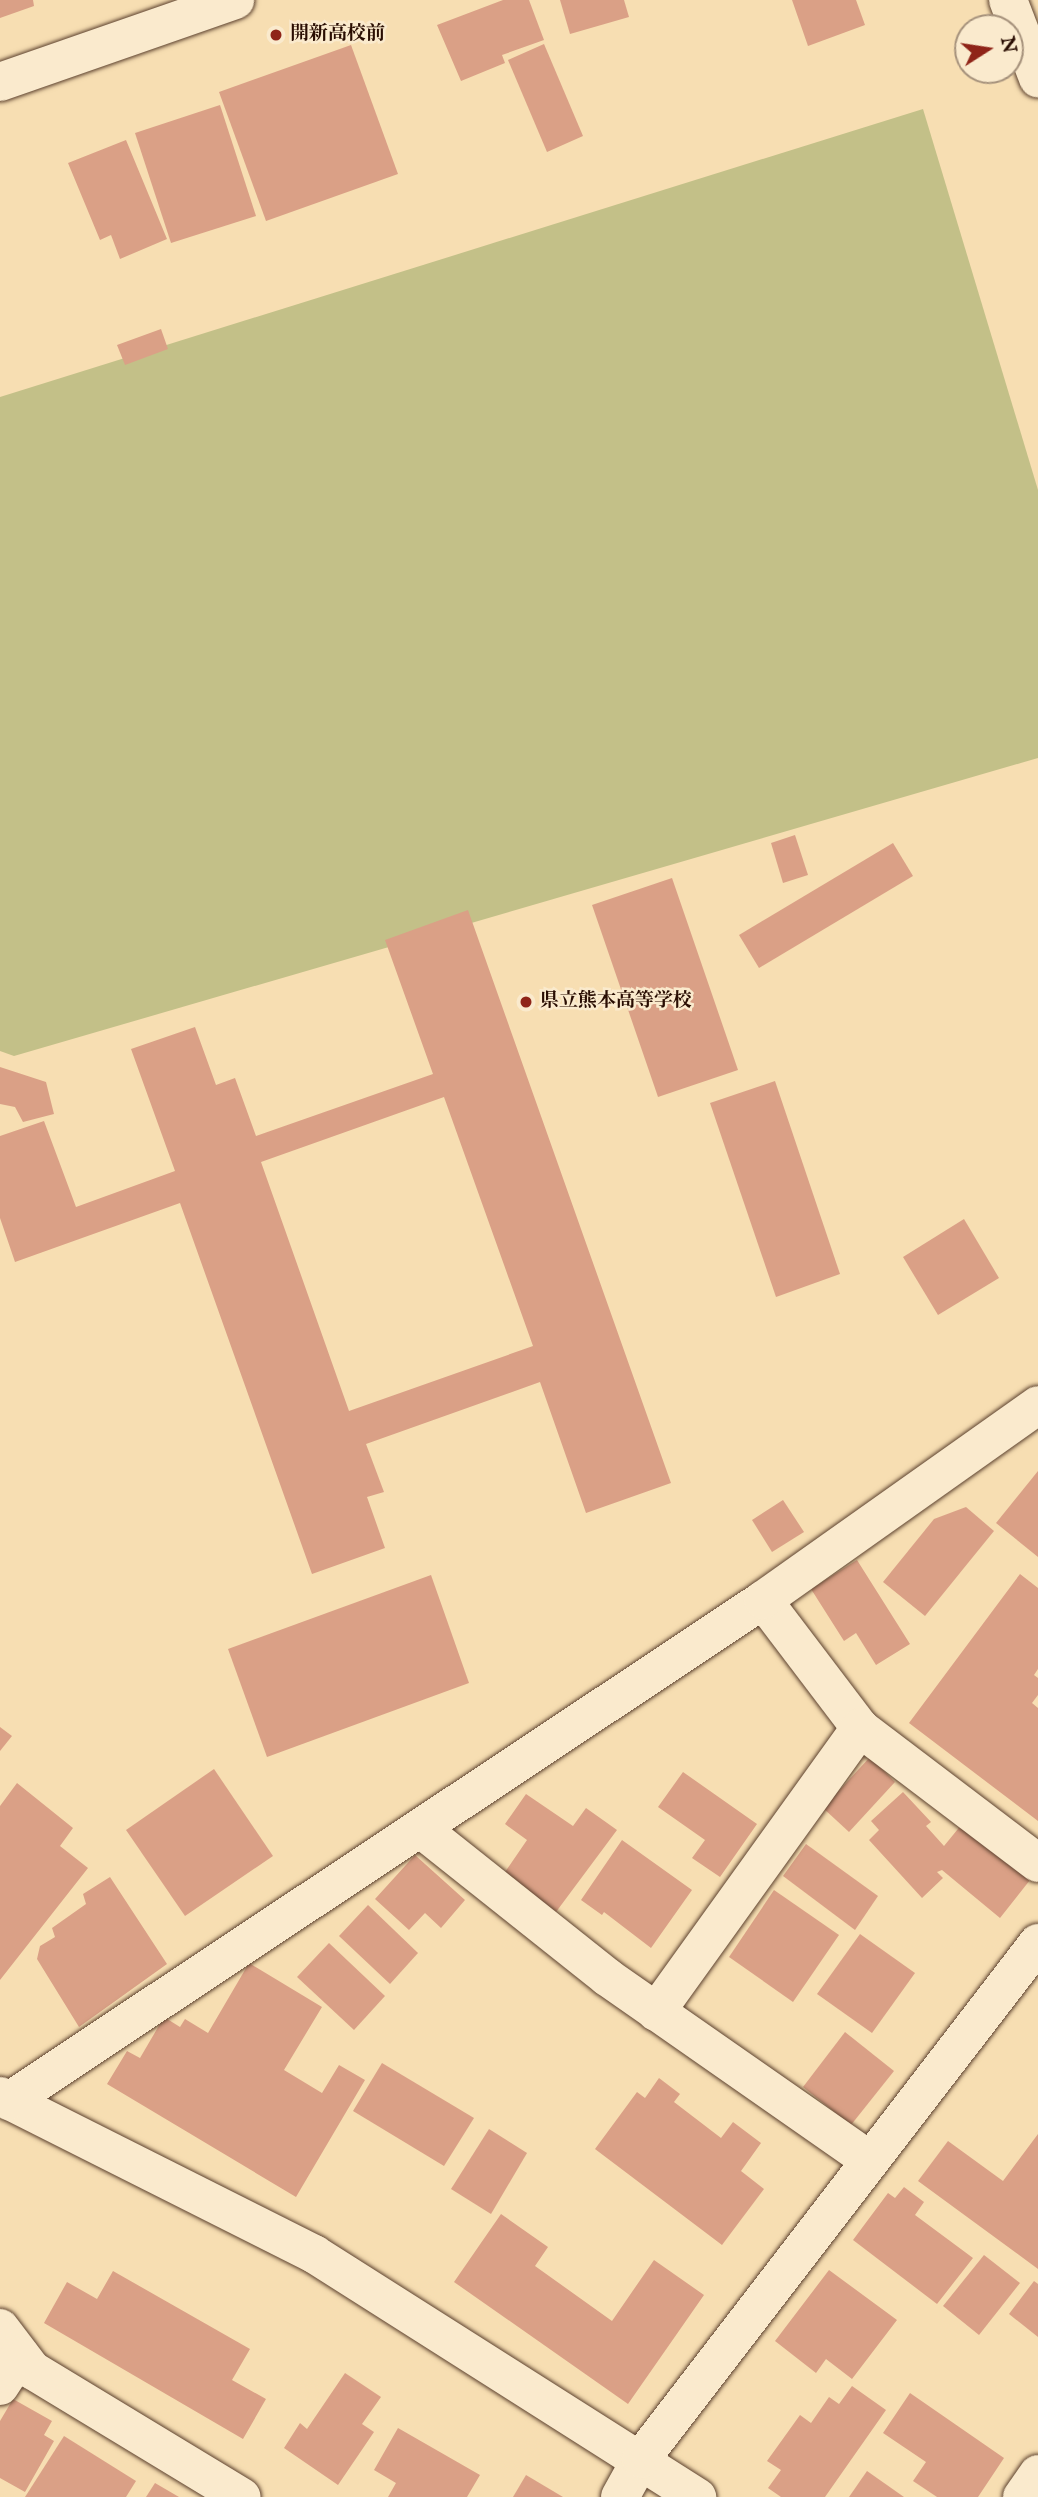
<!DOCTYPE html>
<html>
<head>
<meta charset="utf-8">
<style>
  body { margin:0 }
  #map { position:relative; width:1038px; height:2497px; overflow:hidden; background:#f7deb2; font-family:"IM FELL English","Noto Serif JP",serif }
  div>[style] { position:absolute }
  .green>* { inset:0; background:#c3c088 }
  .building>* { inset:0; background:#daa086 }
  .roads { filter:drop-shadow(0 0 2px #5c412e) drop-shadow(0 0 2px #5c412e) }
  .minor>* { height:38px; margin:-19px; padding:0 19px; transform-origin:19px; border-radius:19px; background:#faeacd }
  .dots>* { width:19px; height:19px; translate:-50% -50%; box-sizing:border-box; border:4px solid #faeacd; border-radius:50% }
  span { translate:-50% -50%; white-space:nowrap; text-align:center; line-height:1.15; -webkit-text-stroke:5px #faeacd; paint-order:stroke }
  .poi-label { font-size:19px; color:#290d02; font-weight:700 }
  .left { translate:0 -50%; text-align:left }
  .north { position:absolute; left:954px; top:14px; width:70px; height:70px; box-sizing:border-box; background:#faeacd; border:2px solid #a6927c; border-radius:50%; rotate:78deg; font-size:19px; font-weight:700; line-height:28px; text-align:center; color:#290d02 }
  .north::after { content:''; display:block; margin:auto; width:24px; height:32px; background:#8f2418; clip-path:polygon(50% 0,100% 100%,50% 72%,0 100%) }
</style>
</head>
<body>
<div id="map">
  <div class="green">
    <i style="clip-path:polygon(923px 109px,1038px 490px,1038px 758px,14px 1056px,0 1051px,0 397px)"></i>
  </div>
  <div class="building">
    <i style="clip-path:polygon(0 0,33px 0,34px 6px,0 18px)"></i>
    <i style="clip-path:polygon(503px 0,529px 0,544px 40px,502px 55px,505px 63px,461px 81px,437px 25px)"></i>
    <i style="clip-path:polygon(560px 0,624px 0,629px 17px,570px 34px)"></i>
    <i style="clip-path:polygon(792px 0,856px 0,865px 25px,808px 46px)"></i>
    <i style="clip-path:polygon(544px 44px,583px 136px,547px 152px,508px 60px)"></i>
    <i style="clip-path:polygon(351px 45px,398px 174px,266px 221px,219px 92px)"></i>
    <i style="clip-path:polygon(220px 105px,256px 216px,171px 243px,135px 133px)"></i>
    <i style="clip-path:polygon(126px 140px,167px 239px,120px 259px,111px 235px,100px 240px,68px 163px)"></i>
    <i style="clip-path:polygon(161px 329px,168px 349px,125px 365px,117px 345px)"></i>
    <i style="clip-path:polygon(795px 835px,808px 875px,783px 883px,771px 843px)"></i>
    <i style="clip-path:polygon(893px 843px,913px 876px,759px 968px,739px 935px)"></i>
    <i style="clip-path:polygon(672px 878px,738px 1070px,658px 1097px,592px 905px)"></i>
    <i style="clip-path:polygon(evenodd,468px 910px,671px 1483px,586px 1513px,540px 1382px,366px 1444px,384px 1492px,367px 1497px,385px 1548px,312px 1574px,180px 1203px,15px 1262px,0 1218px,0 1136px,44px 1121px,76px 1207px,175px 1171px,131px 1049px,195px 1027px,216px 1085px,235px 1078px,256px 1136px,433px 1074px,385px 940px,468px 910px,444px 1097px,533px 1346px,349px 1411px,261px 1162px,444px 1097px)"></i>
    <i style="clip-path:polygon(0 1067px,46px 1082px,54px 1114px,23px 1122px,15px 1107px,0 1104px)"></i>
    <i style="clip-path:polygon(775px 1081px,840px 1274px,776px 1297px,710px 1103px)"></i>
    <i style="clip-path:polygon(964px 1219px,999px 1278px,938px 1315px,903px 1257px)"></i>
    <i style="clip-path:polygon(1038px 1471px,1038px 1557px,996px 1523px)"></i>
    <i style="clip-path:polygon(783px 1500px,804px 1532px,772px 1552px,752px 1520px)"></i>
    <i style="clip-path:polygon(966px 1507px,994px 1531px,925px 1616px,883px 1582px,934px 1519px)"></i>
    <i style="clip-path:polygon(857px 1560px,910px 1644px,876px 1665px,856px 1633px,844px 1641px,811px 1589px)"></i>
    <i style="clip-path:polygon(1020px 1574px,1038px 1588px,1038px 1669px,1034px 1675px,1038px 1678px,1038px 1695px,1032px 1703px,1038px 1708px,1038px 1821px,909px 1723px)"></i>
    <i style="clip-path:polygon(431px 1575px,469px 1683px,267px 1757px,228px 1649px)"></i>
    <i style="clip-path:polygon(0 1727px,12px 1736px,0 1751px)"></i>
    <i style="clip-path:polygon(870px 1757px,895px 1782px,849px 1832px,823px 1808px)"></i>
    <i style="clip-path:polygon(214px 1769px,273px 1856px,185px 1916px,126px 1830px)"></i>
    <i style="clip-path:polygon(683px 1772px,757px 1824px,720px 1877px,692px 1858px,705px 1840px,658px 1807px)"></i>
    <i style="clip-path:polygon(17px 1783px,73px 1828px,60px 1846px,88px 1868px,0 1980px,0 1806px)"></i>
    <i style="clip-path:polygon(903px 1792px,931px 1822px,926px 1826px,944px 1846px,962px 1824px,1030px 1880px,1000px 1918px,942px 1870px,937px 1872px,943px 1878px,922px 1898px,869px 1840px,879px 1830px,871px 1821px)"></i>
    <i style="clip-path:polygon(526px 1794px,573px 1826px,586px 1808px,617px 1830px,556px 1912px,503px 1875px,527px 1840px,505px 1824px)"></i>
    <i style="clip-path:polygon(622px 1840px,692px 1890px,651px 1948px,604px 1912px,602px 1915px,581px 1900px)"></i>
    <i style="clip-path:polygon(806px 1844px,878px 1896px,855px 1930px,783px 1876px)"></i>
    <i style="clip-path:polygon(415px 1855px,465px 1900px,441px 1928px,425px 1913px,409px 1930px,375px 1899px)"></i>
    <i style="clip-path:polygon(110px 1877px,167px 1964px,79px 2027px,37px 1959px,40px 1946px,55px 1937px,52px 1928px,86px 1904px,83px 1894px)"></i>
    <i style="clip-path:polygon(774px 1890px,839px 1935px,793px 2002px,729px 1957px)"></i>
    <i style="clip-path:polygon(368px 1905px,418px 1953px,390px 1984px,339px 1936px)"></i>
    <i style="clip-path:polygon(860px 1934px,915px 1973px,872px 2033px,817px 1994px)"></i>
    <i style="clip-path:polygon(329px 1943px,385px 1996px,354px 2030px,297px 1977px)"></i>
    <i style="clip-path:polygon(249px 1963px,322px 2007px,284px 2070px,322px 2093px,339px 2065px,365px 2080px,296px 2197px,107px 2084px,127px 2051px,140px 2058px,164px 2017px,180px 2027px,185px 2019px,208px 2033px)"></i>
    <i style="clip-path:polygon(845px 2032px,894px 2071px,851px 2125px,803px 2087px)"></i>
    <i style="clip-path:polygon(382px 2063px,474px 2118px,444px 2166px,353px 2111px)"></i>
    <i style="clip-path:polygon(659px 2078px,680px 2094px,674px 2102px,721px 2138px,733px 2122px,761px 2143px,741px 2171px,764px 2189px,722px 2245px,595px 2149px,637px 2092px,645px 2098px)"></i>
    <i style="clip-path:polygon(489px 2129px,527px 2153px,491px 2214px,451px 2189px)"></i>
    <i style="clip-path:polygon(1038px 2134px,1038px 2269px,918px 2181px,948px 2141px,1003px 2181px)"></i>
    <i style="clip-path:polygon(904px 2187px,924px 2202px,915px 2215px,973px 2258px,937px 2304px,853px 2240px,888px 2193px,895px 2198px)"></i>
    <i style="clip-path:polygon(501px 2214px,548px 2247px,535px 2266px,612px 2321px,654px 2260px,704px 2295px,628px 2404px,454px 2282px)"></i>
    <i style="clip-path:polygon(984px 2255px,1020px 2283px,979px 2335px,943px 2306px)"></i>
    <i style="clip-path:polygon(829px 2270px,897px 2320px,852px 2379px,826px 2359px,816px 2373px,775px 2341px)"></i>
    <i style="clip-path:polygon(113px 2271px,250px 2349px,232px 2380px,266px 2399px,243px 2439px,44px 2323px,67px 2282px,97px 2299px)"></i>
    <i style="clip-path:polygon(1034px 2281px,1038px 2284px,1038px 2337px,1009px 2314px)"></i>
    <i style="clip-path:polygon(345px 2373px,381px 2397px,362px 2424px,374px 2432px,338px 2485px,284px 2448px,300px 2423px,307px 2429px)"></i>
    <i style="clip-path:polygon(852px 2386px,886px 2410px,825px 2497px,781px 2497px,768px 2488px,781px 2470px,767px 2461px,800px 2415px,811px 2423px,829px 2397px,839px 2404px)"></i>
    <i style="clip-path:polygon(910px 2393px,1004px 2458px,978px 2497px,937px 2497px,913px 2481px,926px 2462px,883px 2433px)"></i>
    <i style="clip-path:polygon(13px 2399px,52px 2421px,44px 2435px,54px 2441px,25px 2492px,0 2478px,0 2421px)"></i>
    <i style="clip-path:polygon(398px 2428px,480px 2475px,467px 2497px,388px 2497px,396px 2483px,374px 2470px)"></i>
    <i style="clip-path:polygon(64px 2436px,136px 2481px,126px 2497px,25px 2497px)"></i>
    <i style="clip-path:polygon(867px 2471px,904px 2497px,849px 2497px)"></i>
    <i style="clip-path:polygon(526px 2475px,563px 2497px,513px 2497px)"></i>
    <i style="clip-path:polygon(155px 2483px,179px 2497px,146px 2497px)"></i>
  </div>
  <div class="roads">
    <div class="minor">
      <i style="left:1008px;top:0;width:84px;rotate:69deg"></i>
      <i style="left:0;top:82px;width:249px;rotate:-19.2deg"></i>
      <i style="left:763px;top:1600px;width:161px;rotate:52.8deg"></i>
      <i style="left:860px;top:1728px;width:223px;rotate:37.2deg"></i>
      <i style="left:421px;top:1829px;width:238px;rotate:38.5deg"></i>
      <i style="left:607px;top:1977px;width:320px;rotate:34.9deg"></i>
      <i style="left:656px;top:2012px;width:350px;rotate:-54.3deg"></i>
      <i style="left:0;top:2096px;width:352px;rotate:26.7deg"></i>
      <i style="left:314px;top:2254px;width:454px;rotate:32.4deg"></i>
      <i style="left:9px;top:2101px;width:905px;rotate:-33.6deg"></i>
      <i style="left:763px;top:1600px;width:337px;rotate:-35.3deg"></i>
      <i style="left:0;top:2328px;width:53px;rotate:52.7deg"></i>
      <i style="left:32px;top:2370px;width:245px;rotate:31.2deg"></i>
      <i style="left:0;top:2386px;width:37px;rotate:-57deg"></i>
      <i style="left:620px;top:2497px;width:43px;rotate:-61.1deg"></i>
      <i style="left:641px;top:2459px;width:651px;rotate:-52.43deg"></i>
      <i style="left:1022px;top:2497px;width:28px;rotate:-55deg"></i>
    </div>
  </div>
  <div class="dots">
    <i style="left:276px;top:35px;background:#8f2418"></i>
    <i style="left:526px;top:1002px;background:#8f2418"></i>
  </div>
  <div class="poi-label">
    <span class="left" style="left:290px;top:35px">開新高校前</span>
    <span class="left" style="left:540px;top:1002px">県立熊本高等学校</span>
  </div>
  <div class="north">N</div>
</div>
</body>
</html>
